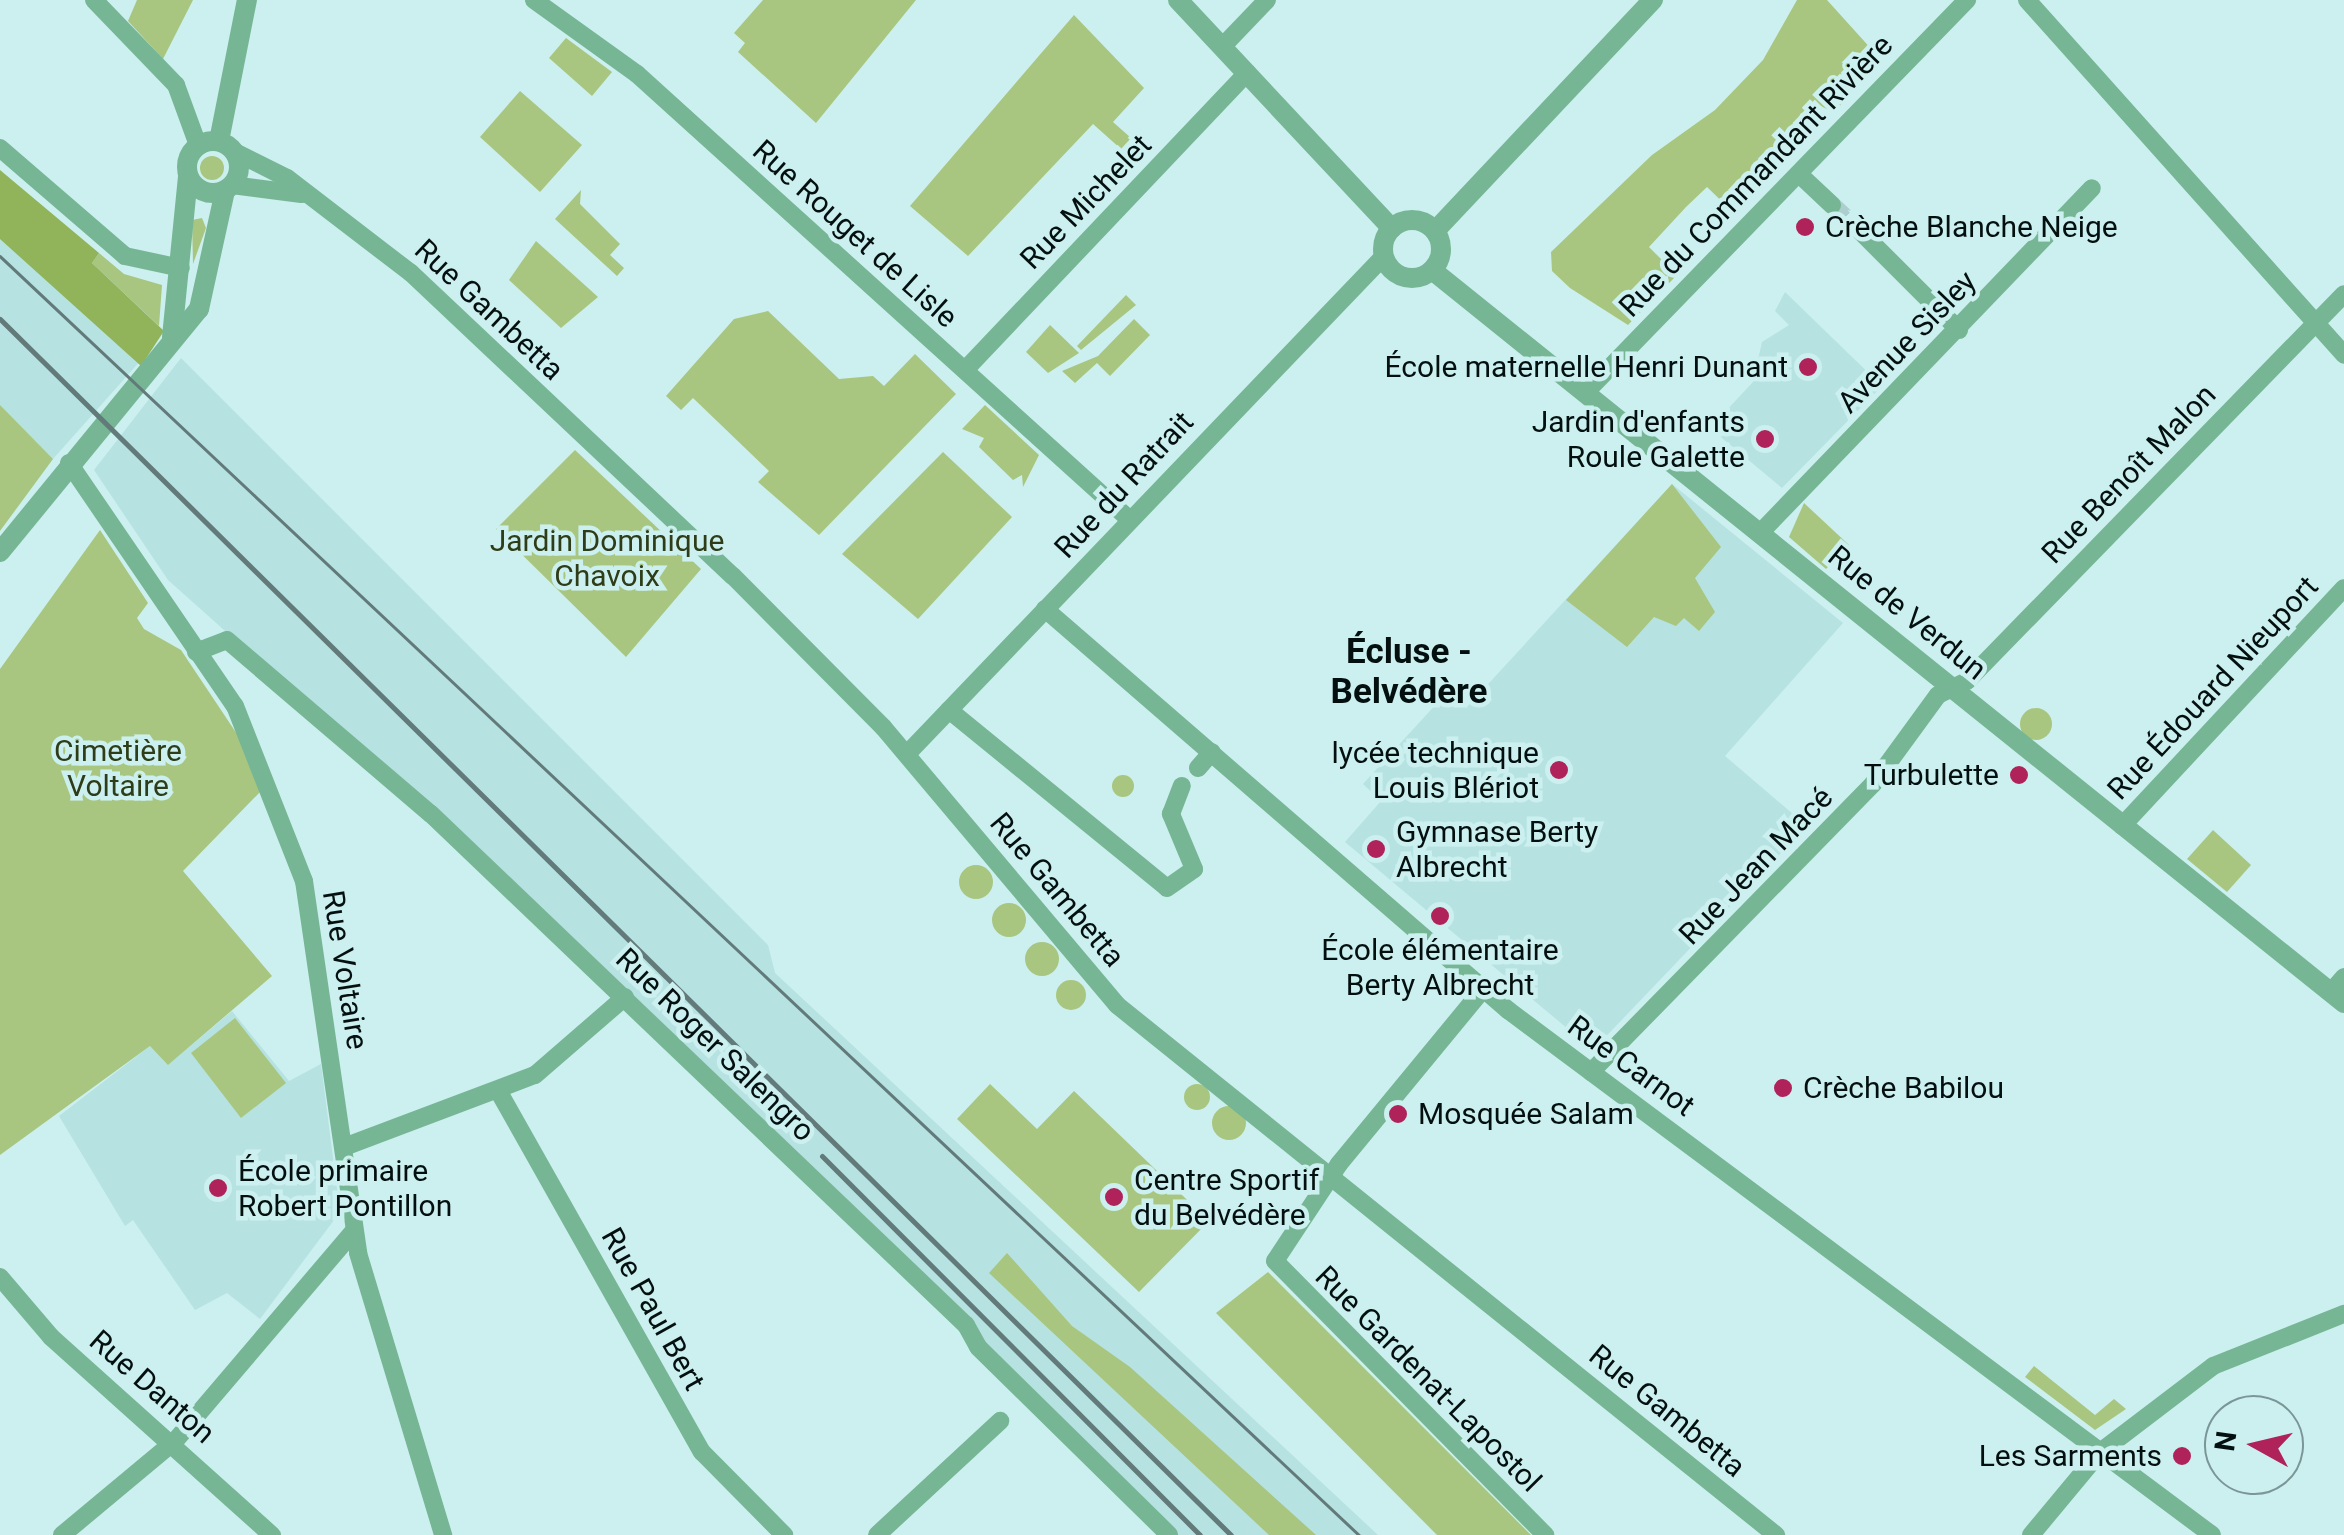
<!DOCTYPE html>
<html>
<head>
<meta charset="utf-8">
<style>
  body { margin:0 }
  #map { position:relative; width:2344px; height:1535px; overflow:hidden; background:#cbf0ef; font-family:Roboto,sans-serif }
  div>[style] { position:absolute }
  .built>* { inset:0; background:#b6e2e1 }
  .green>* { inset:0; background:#a8c67f }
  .round { border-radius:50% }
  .forest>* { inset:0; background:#91b45b }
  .minor-tunnel>* { height:18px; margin-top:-9px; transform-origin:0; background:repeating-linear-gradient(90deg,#adcece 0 18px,transparent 0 27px) }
  .minor>* { height:18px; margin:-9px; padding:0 9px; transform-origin:9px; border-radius:9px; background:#76b695 }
  .tertiary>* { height:20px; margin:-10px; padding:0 10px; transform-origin:10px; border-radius:10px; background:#76b695 }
  .tertiary>.ring { margin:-10px; padding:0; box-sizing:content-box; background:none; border:20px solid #76b695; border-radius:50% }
  .tram>* { height:2.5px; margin:-1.25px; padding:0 1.25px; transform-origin:1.25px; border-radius:1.25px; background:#627a79 }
  .rail>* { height:5px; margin:-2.5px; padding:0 2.5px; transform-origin:2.5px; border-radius:2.5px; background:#627a79 }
  .dots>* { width:28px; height:28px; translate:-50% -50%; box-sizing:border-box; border:5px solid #cbf0ef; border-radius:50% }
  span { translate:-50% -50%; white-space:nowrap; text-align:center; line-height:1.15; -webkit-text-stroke:9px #cbf0ef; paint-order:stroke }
  .street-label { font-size:30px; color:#041010 }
  .poi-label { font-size:30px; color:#041010 }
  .left { translate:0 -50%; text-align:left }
  .right { translate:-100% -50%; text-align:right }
  .park-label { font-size:30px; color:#2e3c17 }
  .quarter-label { font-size:35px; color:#041010; font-weight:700 }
  .north { position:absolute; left:2204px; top:1395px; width:100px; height:100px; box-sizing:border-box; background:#cbf0ef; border:2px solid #7b9696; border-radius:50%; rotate:278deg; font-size:28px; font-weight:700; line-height:40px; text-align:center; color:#041010 }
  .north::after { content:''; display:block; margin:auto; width:35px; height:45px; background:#b0225a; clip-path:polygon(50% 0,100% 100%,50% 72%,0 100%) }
</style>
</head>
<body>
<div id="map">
  <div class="built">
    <i style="clip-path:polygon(0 174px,142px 359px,53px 459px,0 406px)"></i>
    <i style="clip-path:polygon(1785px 292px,1882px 386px,1782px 488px,1710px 428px,1753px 382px,1762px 342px,1789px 325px,1775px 311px)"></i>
    <i style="clip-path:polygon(181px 358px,768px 945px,775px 973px,1378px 1535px,1178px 1535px,646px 1007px,168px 580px,94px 470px)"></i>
    <i style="clip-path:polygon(1672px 484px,1843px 623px,1725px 756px,1807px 826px,1593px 1050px,1345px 842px,1381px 801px,1363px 784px,1450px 689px,1468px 706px)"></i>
    <i style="clip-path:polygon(232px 1011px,289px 1081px,321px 1064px,340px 1212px,260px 1319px,227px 1293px,195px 1310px,133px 1220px,125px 1226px,59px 1116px,150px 1046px,169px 1064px)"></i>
  </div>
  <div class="green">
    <i style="clip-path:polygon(137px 0,193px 0,163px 59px,128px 21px)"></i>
    <i style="clip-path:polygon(763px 0,916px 0,816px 123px,738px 52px,745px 43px,734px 33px)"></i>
    <i style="clip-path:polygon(1797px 0,1827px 0,1883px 62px,1834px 112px,1818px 105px,1800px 114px,1807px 122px,1796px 133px,1805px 142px,1736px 215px,1707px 187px,1686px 207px,1649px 247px,1677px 275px,1628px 325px,1570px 288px,1552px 271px,1551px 252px,1652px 155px,1715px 110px,1763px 60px)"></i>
    <i style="clip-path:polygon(1074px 15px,1144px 88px,1113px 122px,1131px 138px,1121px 149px,1093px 124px,968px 256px,910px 206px)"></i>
    <i style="clip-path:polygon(566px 38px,612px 72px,592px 96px,549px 58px)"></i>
    <i style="clip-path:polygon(520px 91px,582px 145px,540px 192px,480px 137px)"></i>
    <i class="round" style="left:200px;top:156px;width:24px;height:24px"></i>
    <i style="clip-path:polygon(581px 190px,580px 204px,620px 244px,610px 255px,624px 268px,617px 276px,555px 219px)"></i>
    <i style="clip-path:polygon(202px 218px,206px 228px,193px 264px,192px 220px)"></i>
    <i style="clip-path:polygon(536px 241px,598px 297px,561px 328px,509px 280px)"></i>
    <i style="clip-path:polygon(99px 253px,124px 274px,162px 285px,159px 326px,92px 263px)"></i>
    <i style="clip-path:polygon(1126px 295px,1136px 305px,1081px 350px,1077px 346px)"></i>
    <i style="clip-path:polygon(768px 311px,839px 379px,873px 376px,884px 386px,915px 354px,956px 394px,819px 535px,758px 482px,769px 471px,693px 398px,681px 410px,666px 396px,734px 319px)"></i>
    <i style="clip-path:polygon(1134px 319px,1150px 335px,1110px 376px,1097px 363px,1075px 383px,1062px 371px,1098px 356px)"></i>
    <i style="clip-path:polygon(1050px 325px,1079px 353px,1048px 373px,1026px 352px)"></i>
    <i style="clip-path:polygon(0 405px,53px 459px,0 531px)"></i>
    <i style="clip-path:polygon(985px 405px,1039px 455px,1023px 487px,1022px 475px,1013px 480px,979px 447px,984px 438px,962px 429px)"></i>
    <i style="clip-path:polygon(575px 450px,701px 569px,626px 657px,496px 529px)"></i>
    <i style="clip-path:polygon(943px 452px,1012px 517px,918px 619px,842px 554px)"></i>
    <i style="clip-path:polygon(1672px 484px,1721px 547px,1695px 578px,1715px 612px,1699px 631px,1684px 618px,1676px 626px,1654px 617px,1627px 647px,1566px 600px)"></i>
    <i style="clip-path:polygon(1804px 503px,1849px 545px,1826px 569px,1789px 537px)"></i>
    <i style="clip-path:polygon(100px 530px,148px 603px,137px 618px,144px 629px,181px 650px,241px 740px,260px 792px,183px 871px,272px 976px,168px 1065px,150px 1046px,0 1155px,0 669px)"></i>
    <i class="round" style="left:2020px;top:708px;width:32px;height:32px"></i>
    <i class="round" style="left:1112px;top:775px;width:22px;height:22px"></i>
    <i style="clip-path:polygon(2213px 830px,2251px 865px,2227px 892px,2187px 859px)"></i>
    <i class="round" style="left:959px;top:865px;width:34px;height:34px"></i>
    <i class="round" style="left:992px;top:903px;width:34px;height:34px"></i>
    <i class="round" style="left:1025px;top:942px;width:34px;height:34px"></i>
    <i class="round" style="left:1056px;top:980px;width:30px;height:30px"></i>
    <i style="clip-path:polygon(235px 1018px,286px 1083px,241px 1118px,191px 1053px)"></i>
    <i class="round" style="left:1184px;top:1084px;width:26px;height:26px"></i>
    <i style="clip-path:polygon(990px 1084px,1037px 1129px,1074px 1091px,1209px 1221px,1139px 1292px,957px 1119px)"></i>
    <i class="round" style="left:1212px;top:1106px;width:34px;height:34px"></i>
    <i style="clip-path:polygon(1007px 1253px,1072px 1326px,1130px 1367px,1316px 1535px,1269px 1535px,989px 1273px)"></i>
    <i style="clip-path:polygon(1268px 1272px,1531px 1535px,1437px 1535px,1216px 1313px)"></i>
    <i style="clip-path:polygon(2034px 1366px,2095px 1415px,2114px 1399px,2126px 1409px,2095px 1430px,2025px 1377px)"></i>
  </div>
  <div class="forest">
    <i style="clip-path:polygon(0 170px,99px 253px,92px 263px,164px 331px,141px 366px,0 239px)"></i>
  </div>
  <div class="minor-tunnel">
    <i style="left:1832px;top:205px;width:35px;rotate:43deg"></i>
  </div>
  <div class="minor">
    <i style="left:94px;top:0;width:118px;rotate:46deg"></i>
    <i style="left:176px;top:85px;width:64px;rotate:69.9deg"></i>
    <i style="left:534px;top:0;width:127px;rotate:35.7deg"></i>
    <i style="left:637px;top:74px;width:663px;rotate:42.13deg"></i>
    <i style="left:2027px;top:0;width:476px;rotate:48.2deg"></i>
    <i style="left:1222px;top:47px;width:65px;rotate:-46.2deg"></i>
    <i style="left:0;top:148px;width:165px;rotate:40.8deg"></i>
    <i style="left:125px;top:256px;width:57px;rotate:12.1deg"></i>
    <i style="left:233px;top:151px;width:60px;rotate:26.6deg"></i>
    <i style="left:287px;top:178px;width:156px;rotate:37.5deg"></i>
    <i style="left:411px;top:273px;width:442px;rotate:43.3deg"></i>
    <i style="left:733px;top:576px;width:213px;rotate:45.2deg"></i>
    <i style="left:883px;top:727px;width:363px;rotate:49.9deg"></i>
    <i style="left:1117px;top:1005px;width:846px;rotate:38.81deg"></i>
    <i style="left:1800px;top:175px;width:44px;rotate:43.2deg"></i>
    <i style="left:232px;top:185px;width:70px;rotate:7.4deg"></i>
    <i style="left:1858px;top:229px;width:143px;rotate:45deg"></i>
    <i style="left:965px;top:370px;width:410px;rotate:-46.5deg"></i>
    <i style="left:1586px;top:392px;width:547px;rotate:-45.82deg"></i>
    <i style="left:69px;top:463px;width:294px;rotate:55.7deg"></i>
    <i style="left:235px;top:706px;width:188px;rotate:68.5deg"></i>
    <i style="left:304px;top:881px;width:376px;rotate:81.7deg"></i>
    <i style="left:358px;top:1253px;width:295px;rotate:73.2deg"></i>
    <i style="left:1761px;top:532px;width:477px;rotate:-46.1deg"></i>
    <i style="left:1045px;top:609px;width:613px;rotate:40.9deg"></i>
    <i style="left:1508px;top:1010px;width:878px;rotate:36.71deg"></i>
    <i style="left:196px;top:652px;width:33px;rotate:-21deg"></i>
    <i style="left:227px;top:640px;width:268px;rotate:40.5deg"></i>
    <i style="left:431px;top:814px;width:740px;rotate:43.69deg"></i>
    <i style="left:966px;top:1325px;width:25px;rotate:61deg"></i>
    <i style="left:978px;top:1347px;width:268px;rotate:44.5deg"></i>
    <i style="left:949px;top:710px;width:281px;rotate:39.2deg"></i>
    <i style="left:1167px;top:888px;width:33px;rotate:-35deg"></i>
    <i style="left:1194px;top:869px;width:60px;rotate:-112.7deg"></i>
    <i style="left:1171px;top:814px;width:30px;rotate:-69deg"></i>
    <i style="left:907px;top:754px;width:690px;rotate:-46.23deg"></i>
    <i style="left:1198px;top:768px;width:21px;rotate:-49deg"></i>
    <i style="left:2122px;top:826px;width:325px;rotate:-47deg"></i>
    <i style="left:1484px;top:988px;width:228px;rotate:129.5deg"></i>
    <i style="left:1339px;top:1164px;width:116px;rotate:123.4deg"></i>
    <i style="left:1275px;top:1261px;width:385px;rotate:45.4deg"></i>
    <i style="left:2331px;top:992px;width:20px;rotate:-49deg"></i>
    <i style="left:1591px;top:1072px;width:403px;rotate:-45.6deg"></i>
    <i style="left:1873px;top:784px;width:110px;rotate:-53.9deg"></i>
    <i style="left:1938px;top:695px;width:32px;rotate:-26deg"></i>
    <i style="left:1967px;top:681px;width:540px;rotate:-45.75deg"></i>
    <i style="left:499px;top:1092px;width:413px;rotate:60.6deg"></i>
    <i style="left:702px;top:1452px;width:117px;rotate:45.3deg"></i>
    <i style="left:344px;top:1147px;width:204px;rotate:-20.7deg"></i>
    <i style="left:535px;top:1075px;width:119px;rotate:-40.9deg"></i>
    <i style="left:0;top:1277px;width:79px;rotate:49.6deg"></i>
    <i style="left:51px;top:1337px;width:297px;rotate:41.9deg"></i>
    <i style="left:62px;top:1535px;width:147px;rotate:-39.8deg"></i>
    <i style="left:175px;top:1441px;width:276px;rotate:-49.6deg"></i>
    <i style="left:877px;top:1535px;width:168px;rotate:-42.8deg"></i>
    <i style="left:2031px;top:1535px;width:107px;rotate:-50.3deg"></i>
    <i style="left:2099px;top:1453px;width:143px;rotate:-37.3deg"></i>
    <i style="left:2213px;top:1366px;width:141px;rotate:-21.7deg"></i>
  </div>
  <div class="tertiary">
    <i style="left:1178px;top:0;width:313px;rotate:46.9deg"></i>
    <i class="ring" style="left:187px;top:141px;width:32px;height:32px"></i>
    <i style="left:219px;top:141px;width:144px;rotate:-78.8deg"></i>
    <i class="ring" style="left:1383px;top:220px;width:38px;height:38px"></i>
    <i style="left:1435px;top:231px;width:318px;rotate:-46.7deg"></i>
    <i style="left:1432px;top:270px;width:1170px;rotate:38.79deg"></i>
    <i style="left:172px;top:337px;width:161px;rotate:-84.3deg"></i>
    <i style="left:0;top:552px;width:314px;rotate:-50.7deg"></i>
    <i style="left:199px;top:309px;width:121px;rotate:-77.6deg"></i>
  </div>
  <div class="tram">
    <i style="left:0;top:256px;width:1866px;rotate:43.26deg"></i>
  </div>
  <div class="rail">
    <i style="left:0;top:319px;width:1730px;rotate:44.65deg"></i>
    <i style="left:822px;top:1156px;width:535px;rotate:45.08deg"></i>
  </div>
  <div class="dots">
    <i style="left:1805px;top:227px;background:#b0225a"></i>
    <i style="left:1808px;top:367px;background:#b0225a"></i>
    <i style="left:1765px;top:439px;background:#b0225a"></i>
    <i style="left:1559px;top:770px;background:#b0225a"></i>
    <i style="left:2019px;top:775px;background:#b0225a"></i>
    <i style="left:1376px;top:849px;background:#b0225a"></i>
    <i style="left:1440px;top:916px;background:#b0225a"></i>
    <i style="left:1783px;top:1088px;background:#b0225a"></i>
    <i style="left:1398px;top:1114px;background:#b0225a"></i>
    <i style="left:218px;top:1188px;background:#b0225a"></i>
    <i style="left:1114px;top:1197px;background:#b0225a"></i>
    <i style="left:2182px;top:1456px;background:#b0225a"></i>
  </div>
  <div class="street-label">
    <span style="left:1756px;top:176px;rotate:-46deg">Rue du Commandant Rivière</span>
    <span style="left:1086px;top:202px;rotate:-46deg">Rue Michelet</span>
    <span style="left:855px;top:234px;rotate:42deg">Rue Rouget de Lisle</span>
    <span style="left:489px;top:310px;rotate:43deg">Rue Gambetta</span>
    <span style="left:1907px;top:342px;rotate:-46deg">Avenue Sisley</span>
    <span style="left:2129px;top:474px;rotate:-46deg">Rue Benoît Malon</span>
    <span style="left:1124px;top:485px;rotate:-47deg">Rue du Ratrait</span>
    <span style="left:1907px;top:613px;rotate:39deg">Rue de Verdun</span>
    <span style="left:2213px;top:688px;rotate:-47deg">Rue Édouard Nieuport</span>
    <span style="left:1756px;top:866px;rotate:-46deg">Rue Jean Macé</span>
    <span style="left:1057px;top:890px;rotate:50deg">Rue Gambetta</span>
    <span style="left:345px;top:970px;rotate:81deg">Rue Voltaire</span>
    <span style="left:715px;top:1045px;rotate:44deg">Rue Roger Salengro</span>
    <span style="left:1631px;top:1066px;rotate:36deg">Rue Carnot</span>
    <span style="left:653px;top:1309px;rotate:61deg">Rue Paul Bert</span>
    <span style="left:1428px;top:1379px;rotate:45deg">Rue Gardenat-Lapostol</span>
    <span style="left:152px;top:1387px;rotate:41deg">Rue Danton</span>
    <span style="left:1667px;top:1411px;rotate:39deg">Rue Gambetta</span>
  </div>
  <div class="poi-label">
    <span class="left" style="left:1825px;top:227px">Crèche Blanche Neige</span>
    <span class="right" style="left:1788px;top:367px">École maternelle Henri Dunant</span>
    <span class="right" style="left:1745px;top:439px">Jardin d'enfants<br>Roule Galette</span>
    <span class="right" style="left:1539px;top:770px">lycée technique<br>Louis Blériot</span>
    <span class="right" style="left:1999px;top:775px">Turbulette</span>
    <span class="left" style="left:1396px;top:849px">Gymnase Berty<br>Albrecht</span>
    <span style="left:1440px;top:967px">École élémentaire<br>Berty Albrecht</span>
    <span class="left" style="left:1803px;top:1088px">Crèche Babilou</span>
    <span class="left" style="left:1418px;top:1114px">Mosquée Salam</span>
    <span class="left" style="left:238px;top:1188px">École primaire<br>Robert Pontillon</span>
    <span class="left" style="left:1134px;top:1197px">Centre Sportif<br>du Belvédère</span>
    <span class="right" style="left:2162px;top:1456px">Les Sarments</span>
  </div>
  <div class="park-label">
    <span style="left:607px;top:558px">Jardin Dominique<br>Chavoix</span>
    <span style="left:118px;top:768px">Cimetière<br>Voltaire</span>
  </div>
  <div class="quarter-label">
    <span style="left:1409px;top:672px">Écluse -<br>Belvédère</span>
  </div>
  <div class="north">N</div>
</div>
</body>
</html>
